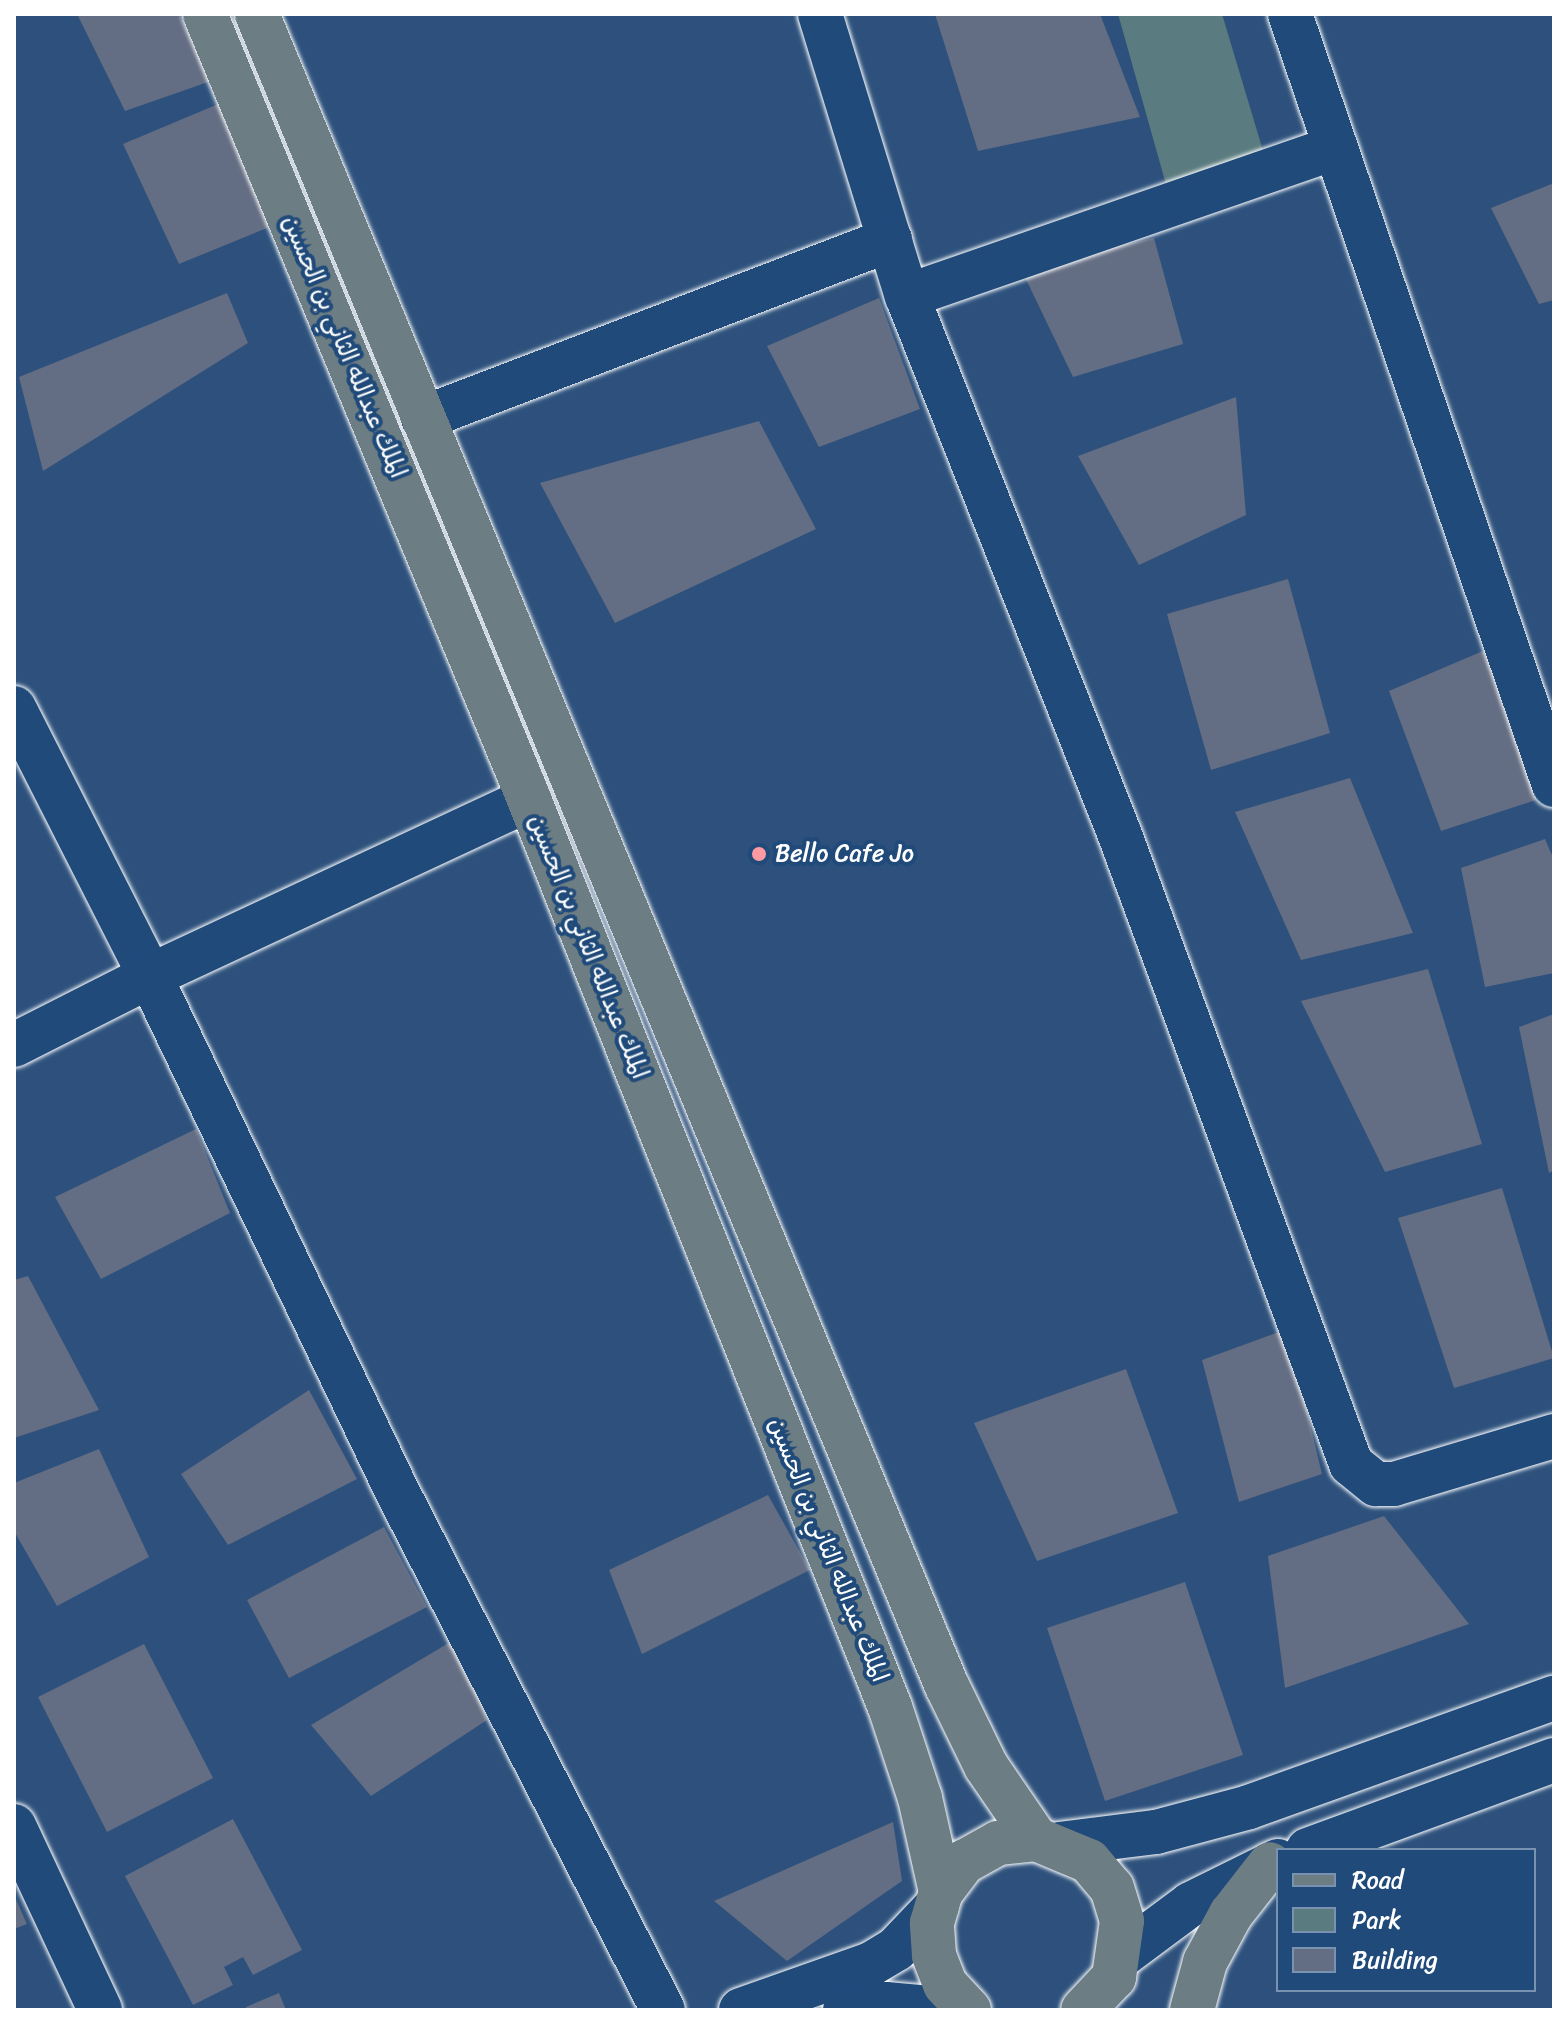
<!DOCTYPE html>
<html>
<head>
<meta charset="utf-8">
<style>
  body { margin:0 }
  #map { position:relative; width:1568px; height:2024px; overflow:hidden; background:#2d517c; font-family:Sriracha,"Playpen Sans Arabic",sans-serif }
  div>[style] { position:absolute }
  .green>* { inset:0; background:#5a7b7f }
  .building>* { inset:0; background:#636d83 }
  .roads { filter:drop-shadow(0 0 2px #fff) drop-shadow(0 0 2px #fff) }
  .street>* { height:44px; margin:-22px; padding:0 22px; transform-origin:22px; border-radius:22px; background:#1f4a7a }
  .secondary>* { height:44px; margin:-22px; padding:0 22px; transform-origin:22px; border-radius:22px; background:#1f4a7a }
  .primary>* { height:44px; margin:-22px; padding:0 22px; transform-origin:22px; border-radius:22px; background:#6d7d84 }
  .dots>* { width:22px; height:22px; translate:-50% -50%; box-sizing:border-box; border:4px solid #1f4a7a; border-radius:50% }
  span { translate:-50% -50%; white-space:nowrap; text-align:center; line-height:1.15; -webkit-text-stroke:8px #1f4a7a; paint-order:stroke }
  .street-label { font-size:24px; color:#fff }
  .poi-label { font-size:24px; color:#fff }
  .left { translate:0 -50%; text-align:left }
  .frame { position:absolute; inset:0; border:16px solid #fff; pointer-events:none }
  .legend { position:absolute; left:1276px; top:1848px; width:260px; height:144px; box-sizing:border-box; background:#1f4a7a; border:2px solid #7992af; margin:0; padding:10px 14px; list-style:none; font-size:24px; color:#fff }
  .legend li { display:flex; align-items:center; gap:16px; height:40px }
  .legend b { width:40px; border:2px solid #7992af }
</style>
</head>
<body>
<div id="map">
  <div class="green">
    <i style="clip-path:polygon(1118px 14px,1222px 14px,1264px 154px,1167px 188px)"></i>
  </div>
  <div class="building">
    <i style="clip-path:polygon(77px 14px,179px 14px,211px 81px,125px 111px)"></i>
    <i style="clip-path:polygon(935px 14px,1100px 14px,1140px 117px,978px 151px)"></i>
    <i style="clip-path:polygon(223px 102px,272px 226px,179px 264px,123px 144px)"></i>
    <i style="clip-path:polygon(1554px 183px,1554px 300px,1539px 304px,1491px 208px)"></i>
    <i style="clip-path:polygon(1154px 238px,1183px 344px,1073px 377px,1021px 269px)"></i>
    <i style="clip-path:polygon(227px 293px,248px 343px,43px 471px,19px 377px)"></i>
    <i style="clip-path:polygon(879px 298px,920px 409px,819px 447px,767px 346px)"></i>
    <i style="clip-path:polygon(1236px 397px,1246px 515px,1139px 565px,1078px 456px)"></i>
    <i style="clip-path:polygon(759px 421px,816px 529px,615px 623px,540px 483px)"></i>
    <i style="clip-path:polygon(1288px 579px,1330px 733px,1211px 770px,1167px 614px)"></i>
    <i style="clip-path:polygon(1497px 645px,1536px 800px,1441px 831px,1389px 691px)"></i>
    <i style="clip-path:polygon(1350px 778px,1413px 933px,1301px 960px,1235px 812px)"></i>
    <i style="clip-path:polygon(1545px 839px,1554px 860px,1554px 973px,1485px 987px,1461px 868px)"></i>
    <i style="clip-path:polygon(1428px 969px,1482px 1144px,1385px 1172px,1301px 1001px)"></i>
    <i style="clip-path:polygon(1554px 1014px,1554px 1170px,1549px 1173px,1519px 1027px)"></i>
    <i style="clip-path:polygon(196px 1129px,230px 1213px,101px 1279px,55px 1197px)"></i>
    <i style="clip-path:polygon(1502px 1188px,1554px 1358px,1454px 1388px,1398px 1218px)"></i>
    <i style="clip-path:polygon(28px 1276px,99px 1410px,14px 1438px,14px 1280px)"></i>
    <i style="clip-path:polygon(1287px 1329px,1322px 1474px,1239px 1502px,1202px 1360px)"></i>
    <i style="clip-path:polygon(1126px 1369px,1178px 1513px,1037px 1561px,974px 1423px)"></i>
    <i style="clip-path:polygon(309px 1390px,357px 1479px,228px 1545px,181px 1474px)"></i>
    <i style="clip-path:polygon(99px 1449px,149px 1557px,57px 1606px,14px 1531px,14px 1483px)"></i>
    <i style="clip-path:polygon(768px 1495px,810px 1570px,642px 1654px,609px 1570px)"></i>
    <i style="clip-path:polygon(1384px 1516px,1469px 1624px,1285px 1688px,1268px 1556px)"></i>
    <i style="clip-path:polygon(384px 1527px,427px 1607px,289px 1678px,247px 1600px)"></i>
    <i style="clip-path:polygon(1185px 1582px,1243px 1755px,1105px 1801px,1047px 1628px)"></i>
    <i style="clip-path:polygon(457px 1638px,487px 1720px,371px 1796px,311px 1725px)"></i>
    <i style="clip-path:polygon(144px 1644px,213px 1778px,107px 1832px,38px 1697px)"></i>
    <i style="clip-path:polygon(233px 1819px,302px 1950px,253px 1975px,243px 1957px,224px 1967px,233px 1985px,193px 2005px,125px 1876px)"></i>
    <i style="clip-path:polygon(893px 1822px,902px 1881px,787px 1961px,714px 1901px)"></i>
    <i style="clip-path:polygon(14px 1895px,27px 1924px,14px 1929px)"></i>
    <i style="clip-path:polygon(279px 1993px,286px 2010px,247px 2010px,246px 2007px)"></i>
  </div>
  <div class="roads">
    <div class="street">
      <i style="left:820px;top:14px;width:295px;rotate:72.9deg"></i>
      <i style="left:907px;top:296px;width:580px;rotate:68.44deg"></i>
      <i style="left:1120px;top:835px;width:670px;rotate:69.83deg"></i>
      <i style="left:1351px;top:1464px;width:32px;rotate:39deg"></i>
      <i style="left:1376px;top:1484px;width:18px"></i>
      <i style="left:1394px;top:1484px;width:167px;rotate:-16.7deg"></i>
      <i style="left:1290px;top:14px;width:815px;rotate:71.1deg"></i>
      <i style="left:907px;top:296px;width:453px;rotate:-19.1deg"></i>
      <i style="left:423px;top:418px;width:500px;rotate:-20.9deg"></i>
      <i style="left:14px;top:708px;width:301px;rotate:63.1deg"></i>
      <i style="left:150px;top:976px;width:571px;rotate:64.38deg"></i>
      <i style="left:397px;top:1491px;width:583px;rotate:62.86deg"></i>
      <i style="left:14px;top:1045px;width:153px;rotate:-26.9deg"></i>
      <i style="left:150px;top:976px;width:418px;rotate:-25deg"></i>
      <i style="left:14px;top:1826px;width:203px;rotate:64.9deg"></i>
    </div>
    <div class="secondary">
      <i style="left:1059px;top:1844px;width:98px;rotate:-7.1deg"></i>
      <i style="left:1156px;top:1832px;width:96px;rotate:-15deg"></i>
      <i style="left:1249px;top:1807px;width:324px;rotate:-19.7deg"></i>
      <i style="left:1308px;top:1850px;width:262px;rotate:-20.1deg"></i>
      <i style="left:1121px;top:1956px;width:87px;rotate:-36.6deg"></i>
      <i style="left:1191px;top:1904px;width:97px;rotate:-26.3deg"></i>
      <i style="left:741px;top:2010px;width:138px;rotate:-19.5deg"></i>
      <i style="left:871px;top:1964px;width:29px;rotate:-31deg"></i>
      <i style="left:896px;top:1949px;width:59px;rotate:-46.4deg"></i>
      <i style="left:845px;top:2010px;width:41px;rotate:-8.3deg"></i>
      <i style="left:886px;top:2004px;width:66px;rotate:5.2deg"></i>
    </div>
    <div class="primary">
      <i style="left:205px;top:14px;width:849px;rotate:67.57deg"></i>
      <i style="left:529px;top:799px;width:977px;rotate:68.32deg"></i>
      <i style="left:890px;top:1707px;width:96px;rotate:71.8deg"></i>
      <i style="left:920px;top:1798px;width:96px;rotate:77.4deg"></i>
      <i style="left:257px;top:14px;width:1809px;rotate:67.58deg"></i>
      <i style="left:947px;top:1686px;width:89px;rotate:64deg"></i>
      <i style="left:986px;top:1766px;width:88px;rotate:55.6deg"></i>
      <i style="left:969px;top:2010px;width:35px;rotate:-133deg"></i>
      <i style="left:945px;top:1984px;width:31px;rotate:-111deg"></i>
      <i style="left:934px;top:1955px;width:32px;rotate:-94deg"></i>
      <i style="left:932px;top:1923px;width:32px;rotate:-74deg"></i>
      <i style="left:941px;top:1892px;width:38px;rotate:-53deg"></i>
      <i style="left:964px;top:1862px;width:39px;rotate:-29deg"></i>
      <i style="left:998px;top:1843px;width:38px;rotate:-6deg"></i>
      <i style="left:1036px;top:1839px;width:57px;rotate:22.5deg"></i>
      <i style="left:1089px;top:1861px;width:35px;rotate:50deg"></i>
      <i style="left:1112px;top:1888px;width:34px;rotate:73deg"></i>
      <i style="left:1122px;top:1921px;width:57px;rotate:98.1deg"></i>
      <i style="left:1114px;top:1977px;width:45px;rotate:133.2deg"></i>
      <i style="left:1192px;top:2010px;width:50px;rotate:-74.8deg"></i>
      <i style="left:1205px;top:1962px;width:55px;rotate:-61.6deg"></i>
      <i style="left:1231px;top:1914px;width:63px;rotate:-52deg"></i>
    </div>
  </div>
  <div class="dots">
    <i style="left:759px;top:854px;background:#ff9aa2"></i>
  </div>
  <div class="street-label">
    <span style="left:344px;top:347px;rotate:67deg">الملك عبدالله الثاني بن الحسين</span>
    <span style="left:588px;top:947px;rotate:68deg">الملك عبدالله الثاني بن الحسين</span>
    <span style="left:828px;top:1550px;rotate:68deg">الملك عبدالله الثاني بن الحسين</span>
  </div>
  <div class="poi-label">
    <span class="left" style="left:775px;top:854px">Bello Cafe Jo</span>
  </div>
  <div class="frame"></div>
  <ul class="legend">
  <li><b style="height:10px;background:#6d7d84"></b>Road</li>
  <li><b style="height:22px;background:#5a7b7f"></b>Park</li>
  <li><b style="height:22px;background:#636d83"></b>Building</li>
  </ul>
</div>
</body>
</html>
